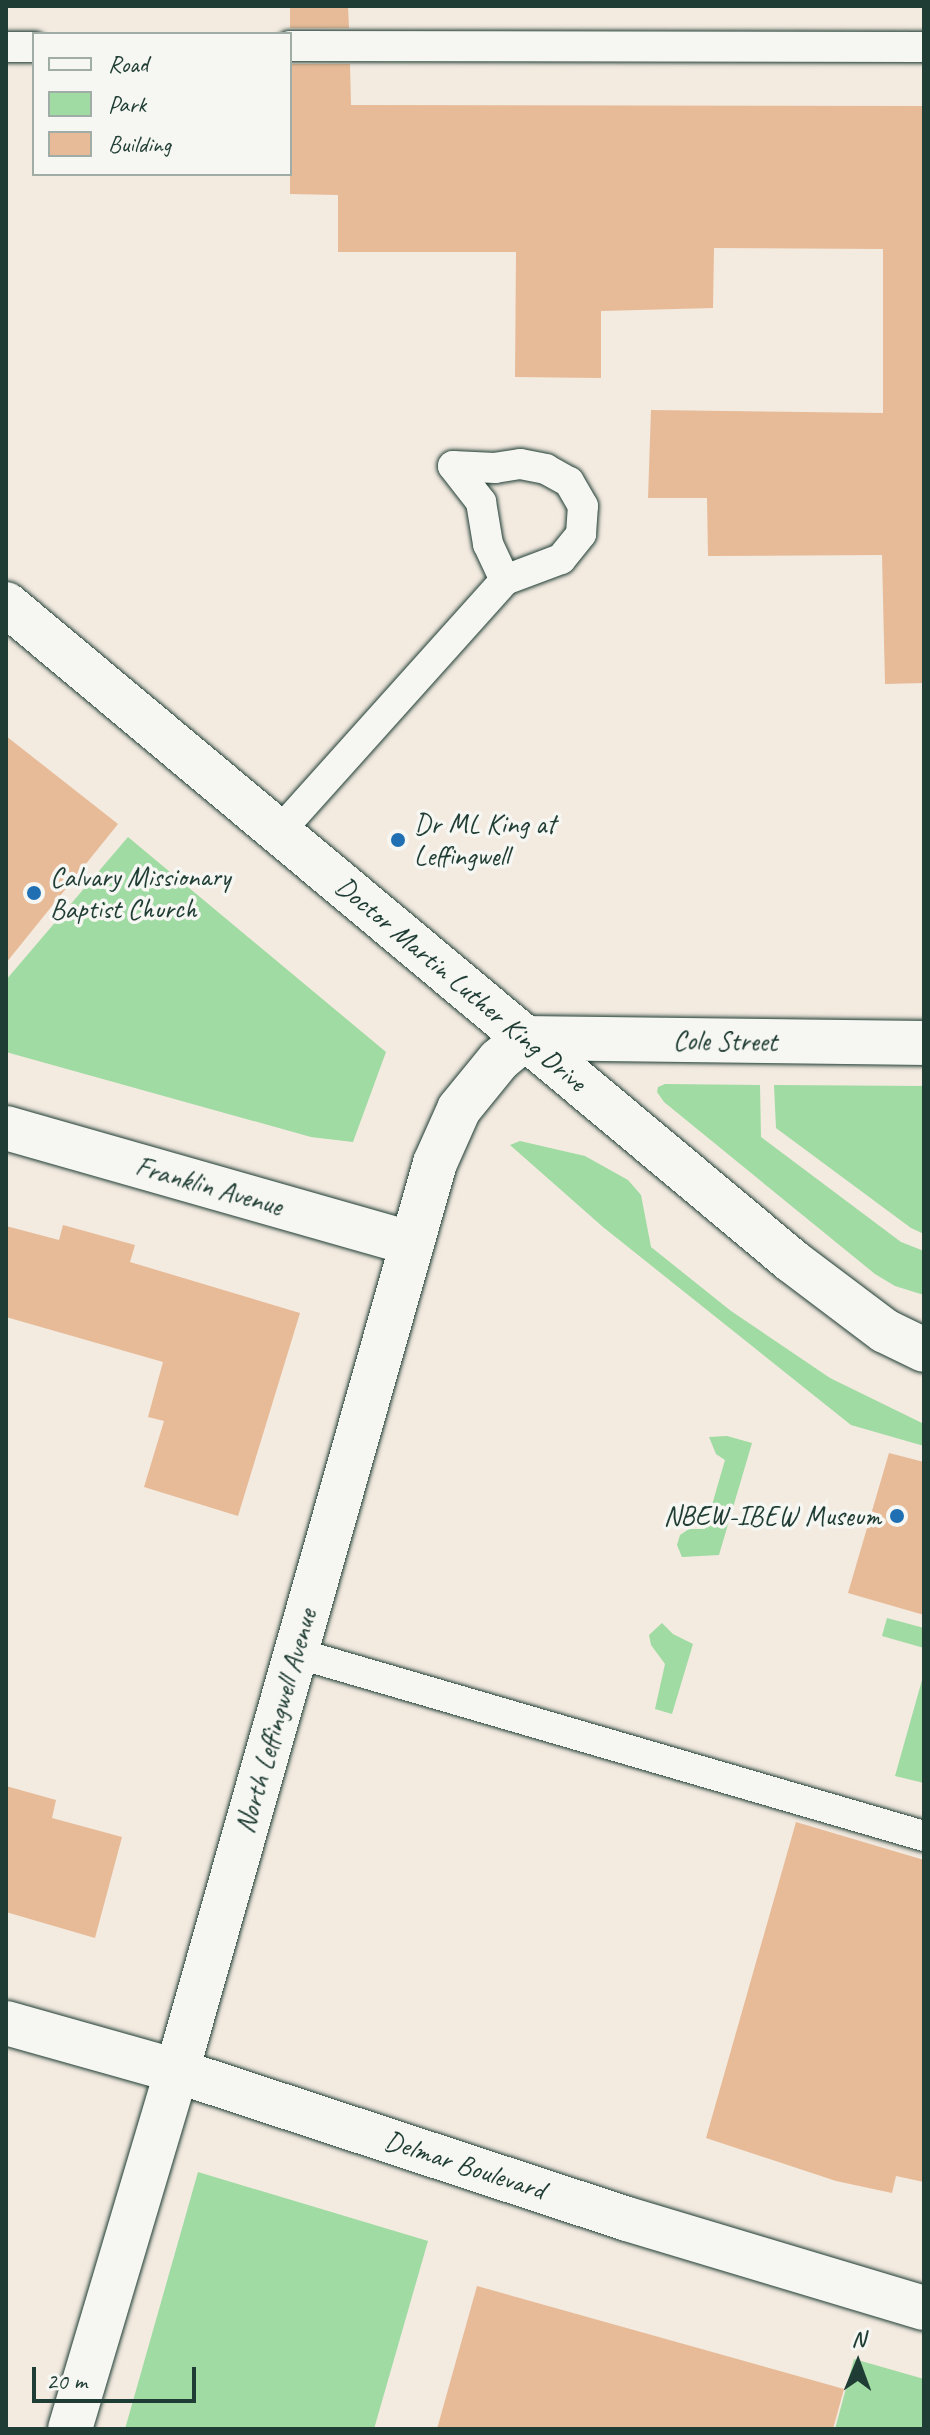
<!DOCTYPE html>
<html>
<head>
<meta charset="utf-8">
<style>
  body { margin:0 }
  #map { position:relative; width:930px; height:2435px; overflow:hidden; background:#f3eae0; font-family:Caveat,sans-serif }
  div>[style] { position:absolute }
  .green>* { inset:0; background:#9fdba2 }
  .building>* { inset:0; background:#e7bb97 }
  .roads { filter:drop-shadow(0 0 2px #1f3d34) drop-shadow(0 0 2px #1f3d34) }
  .lane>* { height:30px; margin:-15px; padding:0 15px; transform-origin:15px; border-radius:15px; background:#f6f6f2 }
  .street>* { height:44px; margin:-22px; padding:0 22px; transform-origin:22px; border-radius:22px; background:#f6f6f2 }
  .secondary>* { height:44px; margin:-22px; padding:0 22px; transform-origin:22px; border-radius:22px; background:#f6f6f2 }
  .dots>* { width:22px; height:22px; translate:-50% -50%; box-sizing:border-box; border:4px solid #f6f6f2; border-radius:50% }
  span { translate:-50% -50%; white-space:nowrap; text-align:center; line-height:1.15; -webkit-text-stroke:7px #f6f6f2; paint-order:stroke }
  .poi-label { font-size:28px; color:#1f3d34 }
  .left { translate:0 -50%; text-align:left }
  .right { translate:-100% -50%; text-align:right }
  .street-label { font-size:28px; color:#1f3d34 }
  .frame { position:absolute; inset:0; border:8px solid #1f3d34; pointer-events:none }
  .legend { position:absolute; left:32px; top:32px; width:260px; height:144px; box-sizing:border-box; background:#f6f6f2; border:2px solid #a0aca6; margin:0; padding:10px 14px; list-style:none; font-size:24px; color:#1f3d34 }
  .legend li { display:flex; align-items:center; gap:16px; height:40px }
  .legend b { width:40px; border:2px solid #a0aca6 }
  .north { position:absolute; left:818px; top:2323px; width:80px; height:80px; -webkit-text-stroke:6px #f6f6f2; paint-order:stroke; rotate:1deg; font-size:22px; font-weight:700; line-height:32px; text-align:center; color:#1f3d34 }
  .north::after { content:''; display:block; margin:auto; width:28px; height:36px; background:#1f3d34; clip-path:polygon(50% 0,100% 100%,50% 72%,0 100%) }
  .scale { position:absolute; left:32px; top:2367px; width:164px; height:36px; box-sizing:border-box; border:4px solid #1f3d34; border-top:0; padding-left:10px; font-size:24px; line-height:28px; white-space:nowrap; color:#1f3d34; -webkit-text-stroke:6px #f6f6f2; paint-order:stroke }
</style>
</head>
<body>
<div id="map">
  <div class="green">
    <i style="clip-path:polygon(128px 837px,386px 1052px,353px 1142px,311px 1137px,6px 1052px,6px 980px)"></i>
    <i style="clip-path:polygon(665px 1084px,760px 1085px,761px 1137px,901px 1242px,924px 1251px,924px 1295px,895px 1286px,875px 1274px,664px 1102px,657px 1092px,658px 1087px)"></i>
    <i style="clip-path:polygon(774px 1085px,924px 1086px,924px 1234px,911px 1228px,776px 1128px)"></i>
    <i style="clip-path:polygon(520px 1141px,585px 1156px,628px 1180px,641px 1195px,651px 1247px,731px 1311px,830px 1378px,924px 1424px,924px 1446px,851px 1425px,603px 1227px,510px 1145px)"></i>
    <i style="clip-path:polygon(727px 1436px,752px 1443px,719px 1555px,682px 1557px,677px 1545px,680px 1535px,689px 1529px,705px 1529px,725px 1460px,716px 1454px,709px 1437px)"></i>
    <i style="clip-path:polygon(887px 1618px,924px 1628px,924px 1648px,882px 1636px)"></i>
    <i style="clip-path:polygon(662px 1623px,673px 1634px,693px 1644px,672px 1714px,655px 1709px,665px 1664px,651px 1645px,649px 1635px)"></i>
    <i style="clip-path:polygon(922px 1680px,924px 1680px,924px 1783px,895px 1776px)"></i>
    <i style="clip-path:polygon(198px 2172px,428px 2241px,374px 2429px,125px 2429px)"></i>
    <i style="clip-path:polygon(854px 2359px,924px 2379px,924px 2429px,835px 2429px)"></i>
  </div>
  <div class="building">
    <i style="clip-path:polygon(290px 6px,348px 6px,349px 28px,290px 28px)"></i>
    <i style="clip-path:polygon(290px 64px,350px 64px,351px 105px,924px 106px,924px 683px,885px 684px,882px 555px,708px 556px,707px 498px,648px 498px,651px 410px,883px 413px,883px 249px,714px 248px,713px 308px,601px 311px,601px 378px,515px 377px,516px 252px,338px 252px,338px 195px,290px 194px)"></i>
    <i style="clip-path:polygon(6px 736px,118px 824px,6px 963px)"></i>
    <i style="clip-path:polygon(63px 1225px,135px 1245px,130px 1262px,300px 1313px,238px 1516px,144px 1487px,164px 1421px,148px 1417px,163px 1362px,6px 1317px,6px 1226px,59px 1240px)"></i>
    <i style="clip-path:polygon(889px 1453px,924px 1462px,924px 1615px,848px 1593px)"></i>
    <i style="clip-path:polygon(6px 1786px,56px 1800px,52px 1818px,122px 1837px,95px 1938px,6px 1912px)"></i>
    <i style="clip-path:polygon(796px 1822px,924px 1860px,924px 2182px,896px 2176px,892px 2193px,836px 2181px,706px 2138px)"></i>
    <i style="clip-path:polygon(477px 2286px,844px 2389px,833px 2429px,437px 2429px)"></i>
  </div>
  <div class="roads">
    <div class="lane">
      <i style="left:290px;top:46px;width:634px;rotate:0.09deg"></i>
      <i style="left:6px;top:47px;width:28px"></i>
      <i style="left:453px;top:466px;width:46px;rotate:52.1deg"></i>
      <i style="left:481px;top:502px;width:43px;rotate:80.5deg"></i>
      <i style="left:488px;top:544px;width:40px;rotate:65deg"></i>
      <i style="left:279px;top:832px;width:338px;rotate:-48.1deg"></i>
      <i style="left:505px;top:580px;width:60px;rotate:-20.6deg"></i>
      <i style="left:561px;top:559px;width:32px;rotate:-51deg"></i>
      <i style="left:581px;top:534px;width:28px;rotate:-86deg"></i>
      <i style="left:583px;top:506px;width:28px;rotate:-120deg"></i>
      <i style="left:569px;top:482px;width:26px;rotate:-151deg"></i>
      <i style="left:546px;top:469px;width:26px;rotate:-169deg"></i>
      <i style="left:520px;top:464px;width:25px;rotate:171deg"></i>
      <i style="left:495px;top:468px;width:42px;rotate:-177.3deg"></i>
      <i style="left:296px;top:1653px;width:654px;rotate:16.25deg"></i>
    </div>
    <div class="street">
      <i style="left:6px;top:1128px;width:422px;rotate:15.9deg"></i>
      <i style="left:70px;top:2429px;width:374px;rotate:-73.4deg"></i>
      <i style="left:177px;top:2071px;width:944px;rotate:-74.14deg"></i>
      <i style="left:435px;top:1163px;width:59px;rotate:-66deg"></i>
      <i style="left:459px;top:1109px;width:63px;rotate:-50.8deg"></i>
      <i style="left:499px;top:1060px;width:34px;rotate:-40deg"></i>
      <i style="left:525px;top:1038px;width:399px;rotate:0.7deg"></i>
    </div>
    <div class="secondary">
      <i style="left:6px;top:604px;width:1024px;rotate:39.89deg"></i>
      <i style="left:792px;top:1261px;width:116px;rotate:37deg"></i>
      <i style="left:885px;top:1331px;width:43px;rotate:26deg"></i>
      <i style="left:6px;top:2023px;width:178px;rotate:15.7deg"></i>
      <i style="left:177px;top:2071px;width:474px;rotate:18.2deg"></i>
      <i style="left:627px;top:2219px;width:310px;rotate:16.7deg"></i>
    </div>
  </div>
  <div class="dots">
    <i style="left:398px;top:840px;background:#1f6fb2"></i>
    <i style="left:34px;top:893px;background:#1f6fb2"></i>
    <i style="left:897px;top:1516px;background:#1f6fb2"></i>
  </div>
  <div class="poi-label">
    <span class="left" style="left:414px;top:840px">Dr ML King at<br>Leffingwell</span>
    <span class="left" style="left:50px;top:893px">Calvary Missionary<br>Baptist Church</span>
    <span class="right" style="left:881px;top:1516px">NBEW-IBEW Museum</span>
  </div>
  <div class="street-label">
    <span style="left:461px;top:984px;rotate:40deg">Doctor Martin Luther King Drive</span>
    <span style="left:725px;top:1041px;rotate:1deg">Cole Street</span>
    <span style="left:209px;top:1186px;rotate:16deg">Franklin Avenue</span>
    <span style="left:276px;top:1721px;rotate:-74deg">North Leffingwell Avenue</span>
    <span style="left:465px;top:2165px;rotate:18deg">Delmar Boulevard</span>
  </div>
  <div class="frame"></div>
  <ul class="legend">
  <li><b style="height:10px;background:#f6f6f2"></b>Road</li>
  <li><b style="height:22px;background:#9fdba2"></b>Park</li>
  <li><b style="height:22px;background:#e7bb97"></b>Building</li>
  </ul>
  <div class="north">N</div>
  <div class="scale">20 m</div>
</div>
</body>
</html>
